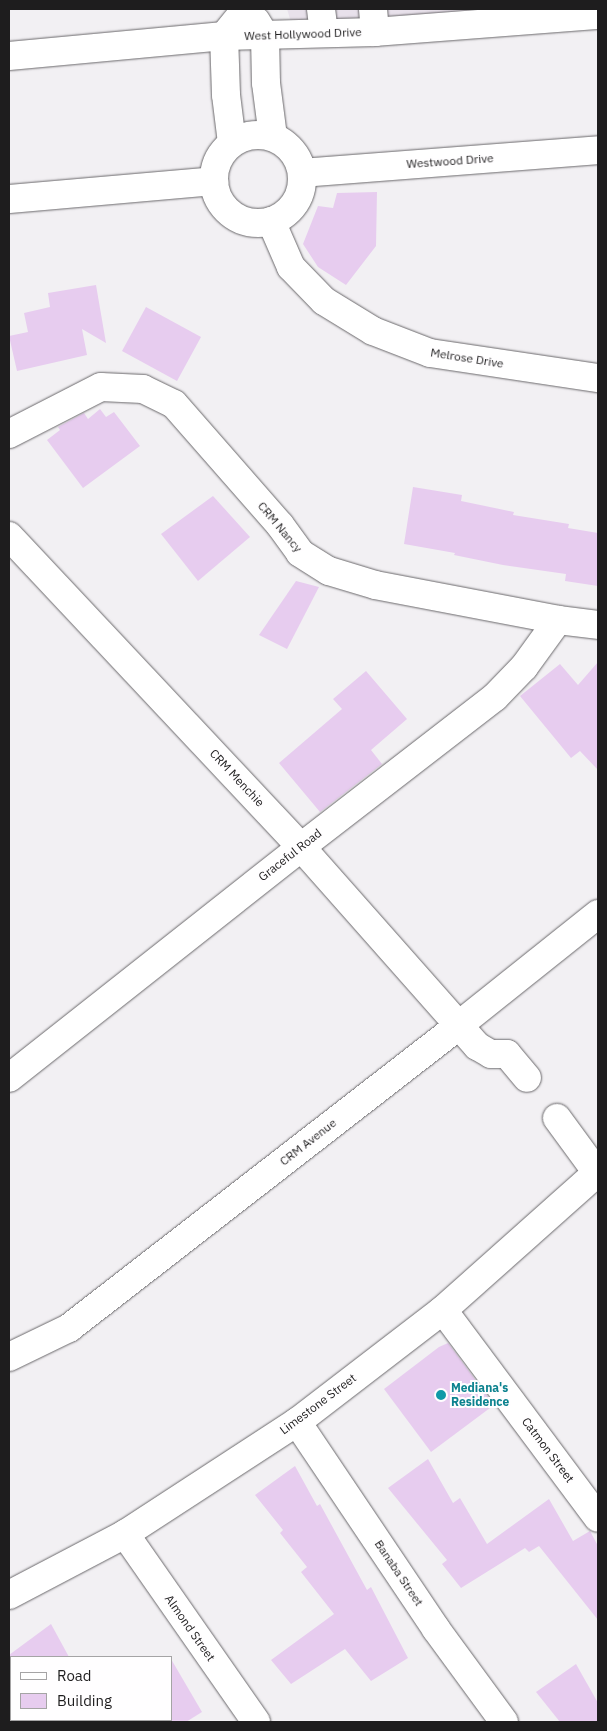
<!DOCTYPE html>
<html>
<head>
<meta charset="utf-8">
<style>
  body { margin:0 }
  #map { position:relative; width:607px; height:1731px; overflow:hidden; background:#f2f0f3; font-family:"IBM Plex Sans",sans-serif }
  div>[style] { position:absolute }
  .built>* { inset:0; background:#e8e1eb }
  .building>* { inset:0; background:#e7ccef }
  .roads { filter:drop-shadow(0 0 1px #6a686b) drop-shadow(0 0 1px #6a686b) }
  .minor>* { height:28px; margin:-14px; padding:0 14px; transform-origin:14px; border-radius:14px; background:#fff }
  .minor>.ring { margin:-14px; padding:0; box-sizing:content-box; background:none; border:28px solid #fff; border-radius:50% }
  .dots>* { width:14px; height:14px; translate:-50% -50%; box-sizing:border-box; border:2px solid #fffeff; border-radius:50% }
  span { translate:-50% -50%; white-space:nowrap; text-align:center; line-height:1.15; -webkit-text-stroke:4px #fffeff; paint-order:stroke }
  .street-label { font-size:12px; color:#1e1d1e }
  .culture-label { font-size:12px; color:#0d838f; font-weight:700 }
  .left { translate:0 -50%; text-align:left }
  .frame { position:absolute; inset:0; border:10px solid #1e1d1e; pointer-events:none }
  .legend { position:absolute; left:10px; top:1656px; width:162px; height:65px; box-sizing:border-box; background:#fffeff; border:1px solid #a5a4a5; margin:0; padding:6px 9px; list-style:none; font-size:15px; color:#1e1d1e }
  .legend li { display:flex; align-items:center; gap:10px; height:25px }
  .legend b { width:25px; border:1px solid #a5a4a5 }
</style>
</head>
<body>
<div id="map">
  <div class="built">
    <i style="clip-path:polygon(287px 9px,510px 9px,291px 22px)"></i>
  </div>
  <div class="building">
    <i style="clip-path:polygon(377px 192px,376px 246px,346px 285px,318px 267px,303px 244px,318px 206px,333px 208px,337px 193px)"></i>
    <i style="clip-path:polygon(96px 285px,106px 343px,82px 329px,87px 355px,17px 371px,9px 336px,28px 332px,24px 313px,50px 307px,48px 293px)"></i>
    <i style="clip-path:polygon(146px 307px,201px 337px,177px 381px,122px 351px)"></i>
    <i style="clip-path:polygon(100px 409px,106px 417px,114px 412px,140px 446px,83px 488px,47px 440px,60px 430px,58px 427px,84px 413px,88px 419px)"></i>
    <i style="clip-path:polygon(413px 487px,462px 495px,461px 501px,514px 512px,513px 515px,569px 524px,568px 528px,598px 533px,598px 586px,565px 581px,566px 574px,503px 565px,454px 555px,455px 553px,404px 544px)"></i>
    <i style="clip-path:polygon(213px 496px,250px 537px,198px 581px,161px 534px)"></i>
    <i style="clip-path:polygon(296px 581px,319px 587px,287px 649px,259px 635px)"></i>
    <i style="clip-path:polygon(598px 662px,598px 770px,580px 751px,571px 758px,520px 696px,560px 664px,578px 685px)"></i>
    <i style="clip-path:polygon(366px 671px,407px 719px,371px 750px,382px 764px,320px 812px,279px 763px,342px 709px,333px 699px)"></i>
    <i style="clip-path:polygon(448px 1343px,494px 1405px,431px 1452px,384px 1389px,439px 1347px)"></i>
    <i style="clip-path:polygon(428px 1459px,453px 1503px,460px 1498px,487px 1544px,549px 1499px,573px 1541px,590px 1531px,598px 1546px,598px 1620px,539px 1546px,529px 1552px,525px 1548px,461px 1588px,442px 1564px,447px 1560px,388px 1488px)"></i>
    <i style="clip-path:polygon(295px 1466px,317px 1506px,320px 1504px,367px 1590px,371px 1587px,408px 1658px,371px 1681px,345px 1649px,291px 1684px,271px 1660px,334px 1614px,301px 1572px,307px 1567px,280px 1533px,283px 1530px,255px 1495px)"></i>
    <i style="clip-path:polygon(51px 1624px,69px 1657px,9px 1657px,9px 1655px)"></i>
    <i style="clip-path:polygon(171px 1659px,202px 1712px,186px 1722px,171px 1722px)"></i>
    <i style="clip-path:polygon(576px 1664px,598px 1703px,598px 1722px,560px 1722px,536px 1692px)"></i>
  </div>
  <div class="roads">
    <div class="minor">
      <i style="left:321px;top:9px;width:24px;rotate:83deg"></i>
      <i style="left:373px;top:9px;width:23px;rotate:85deg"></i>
      <i style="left:256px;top:21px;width:17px;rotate:59deg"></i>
      <i style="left:265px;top:36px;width:47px;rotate:88.8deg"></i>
      <i style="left:266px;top:83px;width:54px;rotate:82.6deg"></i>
      <i style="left:9px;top:56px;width:216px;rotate:-5.3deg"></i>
      <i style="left:224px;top:36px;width:151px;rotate:-1.5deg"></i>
      <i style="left:375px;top:32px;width:224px;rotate:-4.4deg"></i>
      <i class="ring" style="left:214px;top:135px;width:60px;height:60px"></i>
      <i style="left:232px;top:143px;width:48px;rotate:-97.1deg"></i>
      <i style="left:226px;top:95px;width:59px;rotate:-91.9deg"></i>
      <i style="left:224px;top:36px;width:35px;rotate:-51deg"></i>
      <i style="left:302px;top:173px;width:297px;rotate:-4.4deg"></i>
      <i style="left:9px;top:199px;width:206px;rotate:-5deg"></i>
      <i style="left:271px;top:221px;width:50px;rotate:66.5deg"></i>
      <i style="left:291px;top:267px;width:47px;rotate:45.9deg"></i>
      <i style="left:324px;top:301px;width:57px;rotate:31.5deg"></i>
      <i style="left:373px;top:331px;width:61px;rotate:21.1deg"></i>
      <i style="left:430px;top:353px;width:170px;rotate:8.5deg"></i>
      <i style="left:9px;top:434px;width:103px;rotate:-27.1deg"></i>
      <i style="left:101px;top:387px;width:42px;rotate:2.7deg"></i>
      <i style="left:143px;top:389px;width:34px;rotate:26deg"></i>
      <i style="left:174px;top:404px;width:161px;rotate:48.8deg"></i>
      <i style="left:280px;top:525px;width:34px;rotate:54deg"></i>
      <i style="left:300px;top:553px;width:34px;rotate:32deg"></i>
      <i style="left:329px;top:571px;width:48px;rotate:16.9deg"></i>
      <i style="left:375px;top:585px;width:186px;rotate:10.8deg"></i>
      <i style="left:558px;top:620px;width:40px;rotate:7.1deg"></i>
      <i style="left:9px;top:536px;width:427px;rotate:46.8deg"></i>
      <i style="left:301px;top:847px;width:266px;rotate:48.5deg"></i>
      <i style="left:477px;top:1046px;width:16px;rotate:30deg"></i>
      <i style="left:491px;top:1054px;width:16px"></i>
      <i style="left:507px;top:1054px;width:31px;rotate:50deg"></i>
      <i style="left:9px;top:1078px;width:372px;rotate:-38.3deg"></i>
      <i style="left:301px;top:847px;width:245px;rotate:-37.7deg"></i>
      <i style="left:495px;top:697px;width:42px;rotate:-46deg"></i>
      <i style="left:524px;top:667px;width:58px;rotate:-54.1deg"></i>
      <i style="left:557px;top:1118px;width:69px;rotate:53.8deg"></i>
      <i style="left:443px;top:1310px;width:259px;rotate:53.3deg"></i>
      <i style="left:9px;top:1357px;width:67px;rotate:-25.8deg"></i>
      <i style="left:69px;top:1328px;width:494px;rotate:-37.8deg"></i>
      <i style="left:459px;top:1025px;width:178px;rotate:-38.6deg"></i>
      <i style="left:297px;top:1422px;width:249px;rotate:56.1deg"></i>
      <i style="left:436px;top:1629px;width:115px;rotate:53.8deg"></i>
      <i style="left:125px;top:1534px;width:229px;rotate:55.1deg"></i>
      <i style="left:9px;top:1595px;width:131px;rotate:-27.7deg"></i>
      <i style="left:125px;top:1534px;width:205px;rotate:-33.1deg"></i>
      <i style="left:297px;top:1422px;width:184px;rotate:-37.5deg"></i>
      <i style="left:443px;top:1310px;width:208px;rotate:-41.7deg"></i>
      <i style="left:9px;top:1709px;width:4px;rotate:63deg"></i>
    </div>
  </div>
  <div class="dots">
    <i style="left:441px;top:1395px;background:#0f9aa8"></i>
  </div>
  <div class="street-label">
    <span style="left:303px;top:34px;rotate:-2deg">West Hollywood Drive</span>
    <span style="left:450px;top:161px;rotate:-4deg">Westwood Drive</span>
    <span style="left:467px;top:358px;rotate:9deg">Melrose Drive</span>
    <span style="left:280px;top:527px;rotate:50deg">CRM Nancy</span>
    <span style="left:237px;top:778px;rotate:47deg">CRM Menchie</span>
    <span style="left:290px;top:855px;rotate:-38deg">Graceful Road</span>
    <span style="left:308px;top:1142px;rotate:-38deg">CRM Avenue</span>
    <span style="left:318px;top:1404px;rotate:-37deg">Limestone Street</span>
    <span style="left:548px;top:1450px;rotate:53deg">Catmon Street</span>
    <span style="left:399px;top:1573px;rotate:56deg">Banaba Street</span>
    <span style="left:190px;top:1628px;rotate:55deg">Almond Street</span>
  </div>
  <div class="culture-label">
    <span class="left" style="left:451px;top:1395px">Mediana's<br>Residence</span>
  </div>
  <div class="frame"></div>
  <ul class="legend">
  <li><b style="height:6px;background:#fff"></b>Road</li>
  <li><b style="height:14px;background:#e7ccef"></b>Building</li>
  </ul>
</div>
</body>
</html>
